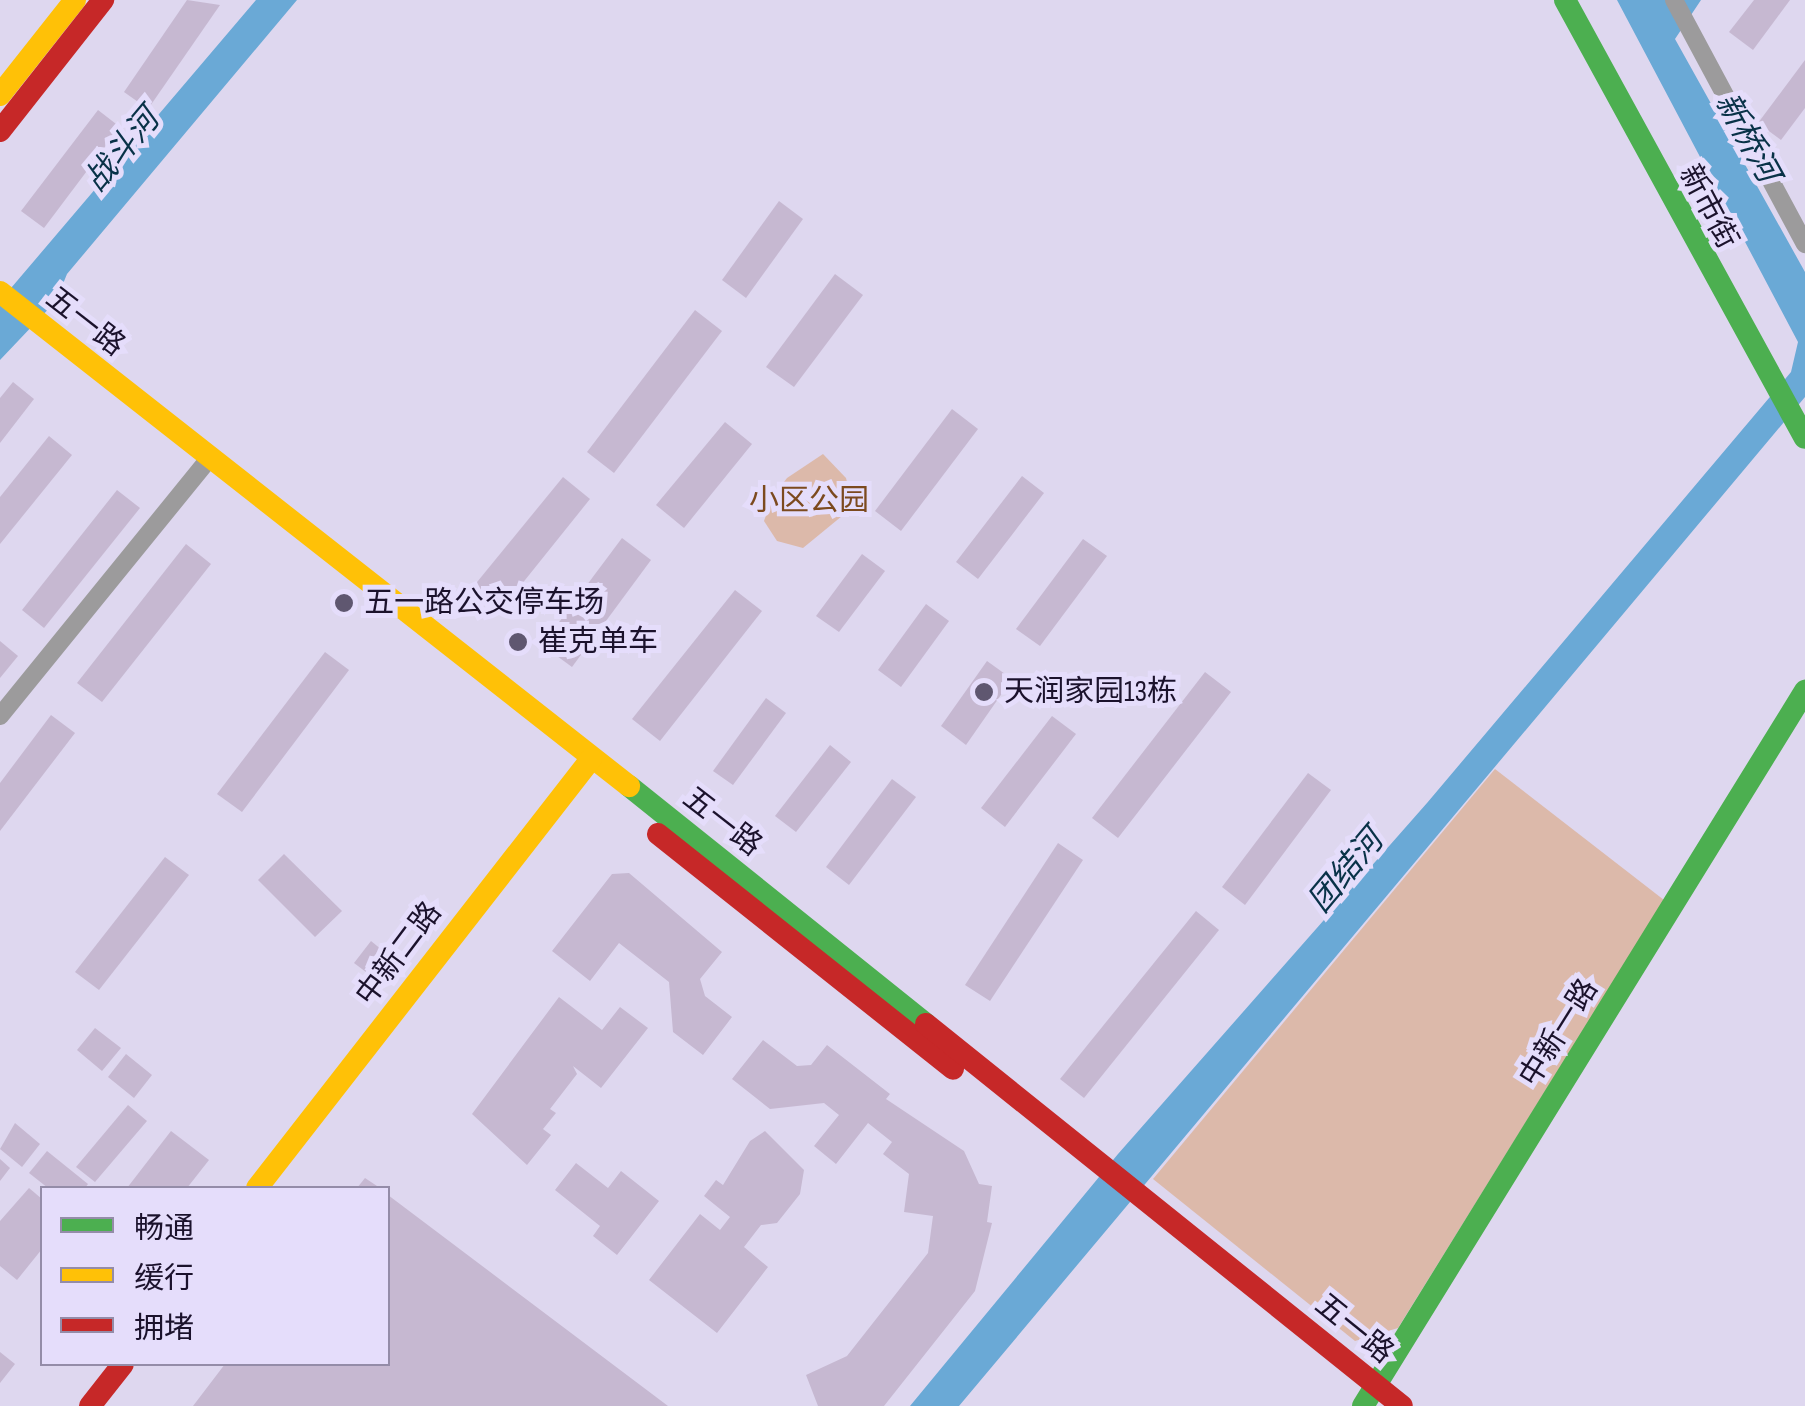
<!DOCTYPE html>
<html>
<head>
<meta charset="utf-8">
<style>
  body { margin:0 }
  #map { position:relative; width:1805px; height:1406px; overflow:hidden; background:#ded7ef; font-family:"Sofia Sans Condensed","Noto Sans SC",sans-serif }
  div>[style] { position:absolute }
  .green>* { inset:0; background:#dcb9aa }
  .water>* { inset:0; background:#6aa9d6 }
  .building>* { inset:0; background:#c6b8d1 }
  .street>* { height:18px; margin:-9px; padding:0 9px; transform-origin:9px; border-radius:9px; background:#9c9b9c }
  .fast>* { height:22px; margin:-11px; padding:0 11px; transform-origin:11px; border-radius:11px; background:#4caf50 }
  .slow>* { height:22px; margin:-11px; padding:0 11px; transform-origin:11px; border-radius:11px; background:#ffc107 }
  .jam>* { height:22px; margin:-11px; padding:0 11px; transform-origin:11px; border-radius:11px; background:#c62828 }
  .dots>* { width:28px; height:28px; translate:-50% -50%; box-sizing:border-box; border:5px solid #e5ddfb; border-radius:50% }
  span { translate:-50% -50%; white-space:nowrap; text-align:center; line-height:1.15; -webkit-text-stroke:10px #e5ddfb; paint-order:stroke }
  .street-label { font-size:30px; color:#1b122c }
  .park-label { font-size:30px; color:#7c4a1f }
  .poi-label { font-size:30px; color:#1b122c }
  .left { translate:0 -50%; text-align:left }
  .water-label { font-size:32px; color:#093248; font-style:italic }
  .legend { position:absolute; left:40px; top:1186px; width:350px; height:180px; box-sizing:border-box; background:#e5ddfb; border:2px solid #948ca8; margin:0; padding:12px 18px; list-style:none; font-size:30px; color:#1b122c }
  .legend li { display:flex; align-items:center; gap:20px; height:50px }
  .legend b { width:50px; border:2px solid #948ca8 }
</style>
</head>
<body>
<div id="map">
  <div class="green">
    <i style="clip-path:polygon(823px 454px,846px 478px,853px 507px,803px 548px,777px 541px,764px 521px,772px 498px,787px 478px)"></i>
    <i style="clip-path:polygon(1495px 769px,1664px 900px,1398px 1328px,1355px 1341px,1153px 1179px)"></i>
  </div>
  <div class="water">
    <i style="clip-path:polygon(256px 0,297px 0,67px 274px,56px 301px,0 360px,0 301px)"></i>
    <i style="clip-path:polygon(1617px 0,1701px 0,1675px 39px,1805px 272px,1805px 397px,959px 1406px,910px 1406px,1118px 1154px,1427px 803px,1791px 372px,1798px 342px)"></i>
  </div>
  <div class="building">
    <i style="clip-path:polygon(187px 0,220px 5px,148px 109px,124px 92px)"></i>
    <i style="clip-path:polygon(1754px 0,1790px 0,1753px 50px,1729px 32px)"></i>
    <i style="clip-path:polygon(1805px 60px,1805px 108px,1781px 140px,1758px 123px)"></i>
    <i style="clip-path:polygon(98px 110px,120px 127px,44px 228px,21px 211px)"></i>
    <i style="clip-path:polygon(779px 201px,803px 219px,746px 298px,722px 280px)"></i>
    <i style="clip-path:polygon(835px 274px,863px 295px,794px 387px,766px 367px)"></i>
    <i style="clip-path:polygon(695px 310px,722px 331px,614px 473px,587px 452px)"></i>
    <i style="clip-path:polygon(13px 382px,34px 399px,0 443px,0 398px)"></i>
    <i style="clip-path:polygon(952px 409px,978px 429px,901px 531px,875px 511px)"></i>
    <i style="clip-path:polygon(725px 422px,752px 444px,684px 528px,656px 505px)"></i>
    <i style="clip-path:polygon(49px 436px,72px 455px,0 544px,0 497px)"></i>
    <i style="clip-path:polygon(1022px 476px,1044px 493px,978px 579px,956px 562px)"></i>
    <i style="clip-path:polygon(563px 477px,590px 499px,501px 610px,473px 587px)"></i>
    <i style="clip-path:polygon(117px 490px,140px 508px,44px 628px,22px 610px)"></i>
    <i style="clip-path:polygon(622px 538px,651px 560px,572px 667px,542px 645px)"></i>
    <i style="clip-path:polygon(1083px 539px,1107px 556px,1040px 646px,1016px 629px)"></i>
    <i style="clip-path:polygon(186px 544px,211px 564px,102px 702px,77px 683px)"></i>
    <i style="clip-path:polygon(862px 554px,885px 571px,839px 632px,816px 616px)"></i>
    <i style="clip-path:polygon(735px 590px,762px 611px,660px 741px,632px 719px)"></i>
    <i style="clip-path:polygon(926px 604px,949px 621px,901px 687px,878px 670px)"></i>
    <i style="clip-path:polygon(0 641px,18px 656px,0 678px)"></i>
    <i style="clip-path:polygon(325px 652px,349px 670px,242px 812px,217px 794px)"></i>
    <i style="clip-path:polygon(987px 661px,1012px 679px,966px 745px,941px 726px)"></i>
    <i style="clip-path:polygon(1205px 672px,1231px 692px,1118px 838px,1092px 818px)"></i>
    <i style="clip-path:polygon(766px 698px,786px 713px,733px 785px,713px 771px)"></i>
    <i style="clip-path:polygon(51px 715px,75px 733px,0 831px,0 783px)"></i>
    <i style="clip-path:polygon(1052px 716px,1076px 734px,1005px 827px,981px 808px)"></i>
    <i style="clip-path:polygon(830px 745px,851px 762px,796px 832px,775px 816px)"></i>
    <i style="clip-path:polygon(1308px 773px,1331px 790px,1245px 905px,1222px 887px)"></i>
    <i style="clip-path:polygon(892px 779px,916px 797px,849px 885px,826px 867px)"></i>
    <i style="clip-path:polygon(1058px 843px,1083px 860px,990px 1001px,965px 985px)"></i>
    <i style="clip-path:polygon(284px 854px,342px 911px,315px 937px,258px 880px)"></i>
    <i style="clip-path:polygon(165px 857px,189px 875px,99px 990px,75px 972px)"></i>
    <i style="clip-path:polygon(629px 873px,722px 952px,700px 979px,705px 996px,732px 1017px,703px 1055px,673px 1032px,669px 982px,619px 943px,590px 981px,552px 951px,612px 874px)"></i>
    <i style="clip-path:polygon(1196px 911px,1219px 930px,1084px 1098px,1060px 1079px)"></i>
    <i style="clip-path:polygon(371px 941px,382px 950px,366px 972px,354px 963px)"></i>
    <i style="clip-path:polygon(559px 997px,602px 1030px,620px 1007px,648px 1028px,601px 1088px,573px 1066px,577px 1074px,550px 1109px,556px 1113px,543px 1129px,551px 1135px,527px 1165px,472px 1114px)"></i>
    <i style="clip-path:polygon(95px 1028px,121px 1048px,102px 1071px,77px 1050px)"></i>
    <i style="clip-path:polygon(763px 1040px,797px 1066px,811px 1065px,827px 1045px,890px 1094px,886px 1099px,964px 1151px,979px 1184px,992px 1186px,987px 1222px,992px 1223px,975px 1291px,884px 1406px,818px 1406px,806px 1375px,847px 1356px,928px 1253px,933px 1216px,904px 1212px,909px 1174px,883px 1154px,892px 1142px,868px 1123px,836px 1164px,814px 1146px,839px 1115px,824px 1103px,770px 1109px,732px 1079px)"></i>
    <i style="clip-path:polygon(126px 1054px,152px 1075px,134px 1098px,108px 1077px)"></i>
    <i style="clip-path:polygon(128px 1105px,147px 1121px,95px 1182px,76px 1167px)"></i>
    <i style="clip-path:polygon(15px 1123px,40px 1144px,22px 1167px,0 1149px)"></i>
    <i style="clip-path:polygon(171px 1131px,209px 1160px,187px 1188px,127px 1188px)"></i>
    <i style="clip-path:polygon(765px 1131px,804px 1170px,800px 1194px,777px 1223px,761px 1225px,744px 1247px,768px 1267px,717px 1333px,649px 1280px,700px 1214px,720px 1230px,730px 1217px,704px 1196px,716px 1180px,723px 1185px,750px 1141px)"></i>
    <i style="clip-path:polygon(47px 1151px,88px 1184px,85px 1188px,48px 1188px,29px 1173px)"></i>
    <i style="clip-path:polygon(0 1159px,10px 1168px,0 1181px)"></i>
    <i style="clip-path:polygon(576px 1163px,608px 1188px,621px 1171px,659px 1201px,617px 1255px,593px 1236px,600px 1226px,555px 1190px)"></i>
    <i style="clip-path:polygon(365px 1178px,380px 1188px,357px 1188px)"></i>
    <i style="clip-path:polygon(29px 1188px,42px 1199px,42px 1249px,17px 1280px,0 1266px,0 1221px)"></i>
    <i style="clip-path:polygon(388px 1195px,668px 1406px,193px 1406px,225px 1364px,388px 1364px)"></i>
    <i style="clip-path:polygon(0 1352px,15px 1364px,0 1383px)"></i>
  </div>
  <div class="street">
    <i style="left:1674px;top:0;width:277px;rotate:61.8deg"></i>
    <i style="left:0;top:716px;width:335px;rotate:-50.9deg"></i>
  </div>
  <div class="fast">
    <i style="left:1565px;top:0;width:499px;rotate:61.3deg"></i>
    <i style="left:629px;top:786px;width:381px;rotate:38.7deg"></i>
    <i style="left:1363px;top:1406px;width:841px;rotate:-58.28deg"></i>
  </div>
  <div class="slow">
    <i style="left:0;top:95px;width:121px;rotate:-51.7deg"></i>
    <i style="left:0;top:292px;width:800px;rotate:38.15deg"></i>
    <i style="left:257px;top:1188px;width:544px;rotate:-52.1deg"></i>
  </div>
  <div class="jam">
    <i style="left:0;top:131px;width:167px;rotate:-51.8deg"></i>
    <i style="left:658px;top:834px;width:377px;rotate:38.5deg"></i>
    <i style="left:926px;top:1024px;width:610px;rotate:38.75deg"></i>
    <i style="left:90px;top:1406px;width:53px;rotate:-51.8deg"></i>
  </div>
  <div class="dots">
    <i style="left:344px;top:603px;background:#5f5770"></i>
    <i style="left:518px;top:642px;background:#5f5770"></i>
    <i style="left:984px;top:692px;background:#5f5770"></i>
  </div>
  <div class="street-label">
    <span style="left:1708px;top:207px;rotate:62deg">新市街</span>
    <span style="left:85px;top:322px;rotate:38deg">五一路</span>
    <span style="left:722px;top:822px;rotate:38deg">五一路</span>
    <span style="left:399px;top:954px;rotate:-53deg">中新二路</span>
    <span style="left:1559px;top:1033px;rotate:-58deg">中新一路</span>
    <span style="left:1354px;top:1329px;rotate:39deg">五一路</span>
  </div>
  <div class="park-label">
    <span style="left:809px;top:501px">小区公园</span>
  </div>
  <div class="poi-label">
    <span class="left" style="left:364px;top:603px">五一路公交停车场</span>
    <span class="left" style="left:538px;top:642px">崔克单车</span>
    <span class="left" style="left:1004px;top:692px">天润家园13栋</span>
  </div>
  <div class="water-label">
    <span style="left:1746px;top:138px;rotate:61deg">新桥河</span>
    <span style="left:123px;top:151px;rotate:-50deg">战斗河</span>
    <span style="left:1347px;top:872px;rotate:-50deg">团结河</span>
  </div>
  <ul class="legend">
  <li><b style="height:12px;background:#4caf50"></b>畅通</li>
  <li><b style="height:12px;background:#ffc107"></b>缓行</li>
  <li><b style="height:12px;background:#c62828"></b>拥堵</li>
  </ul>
</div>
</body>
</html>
